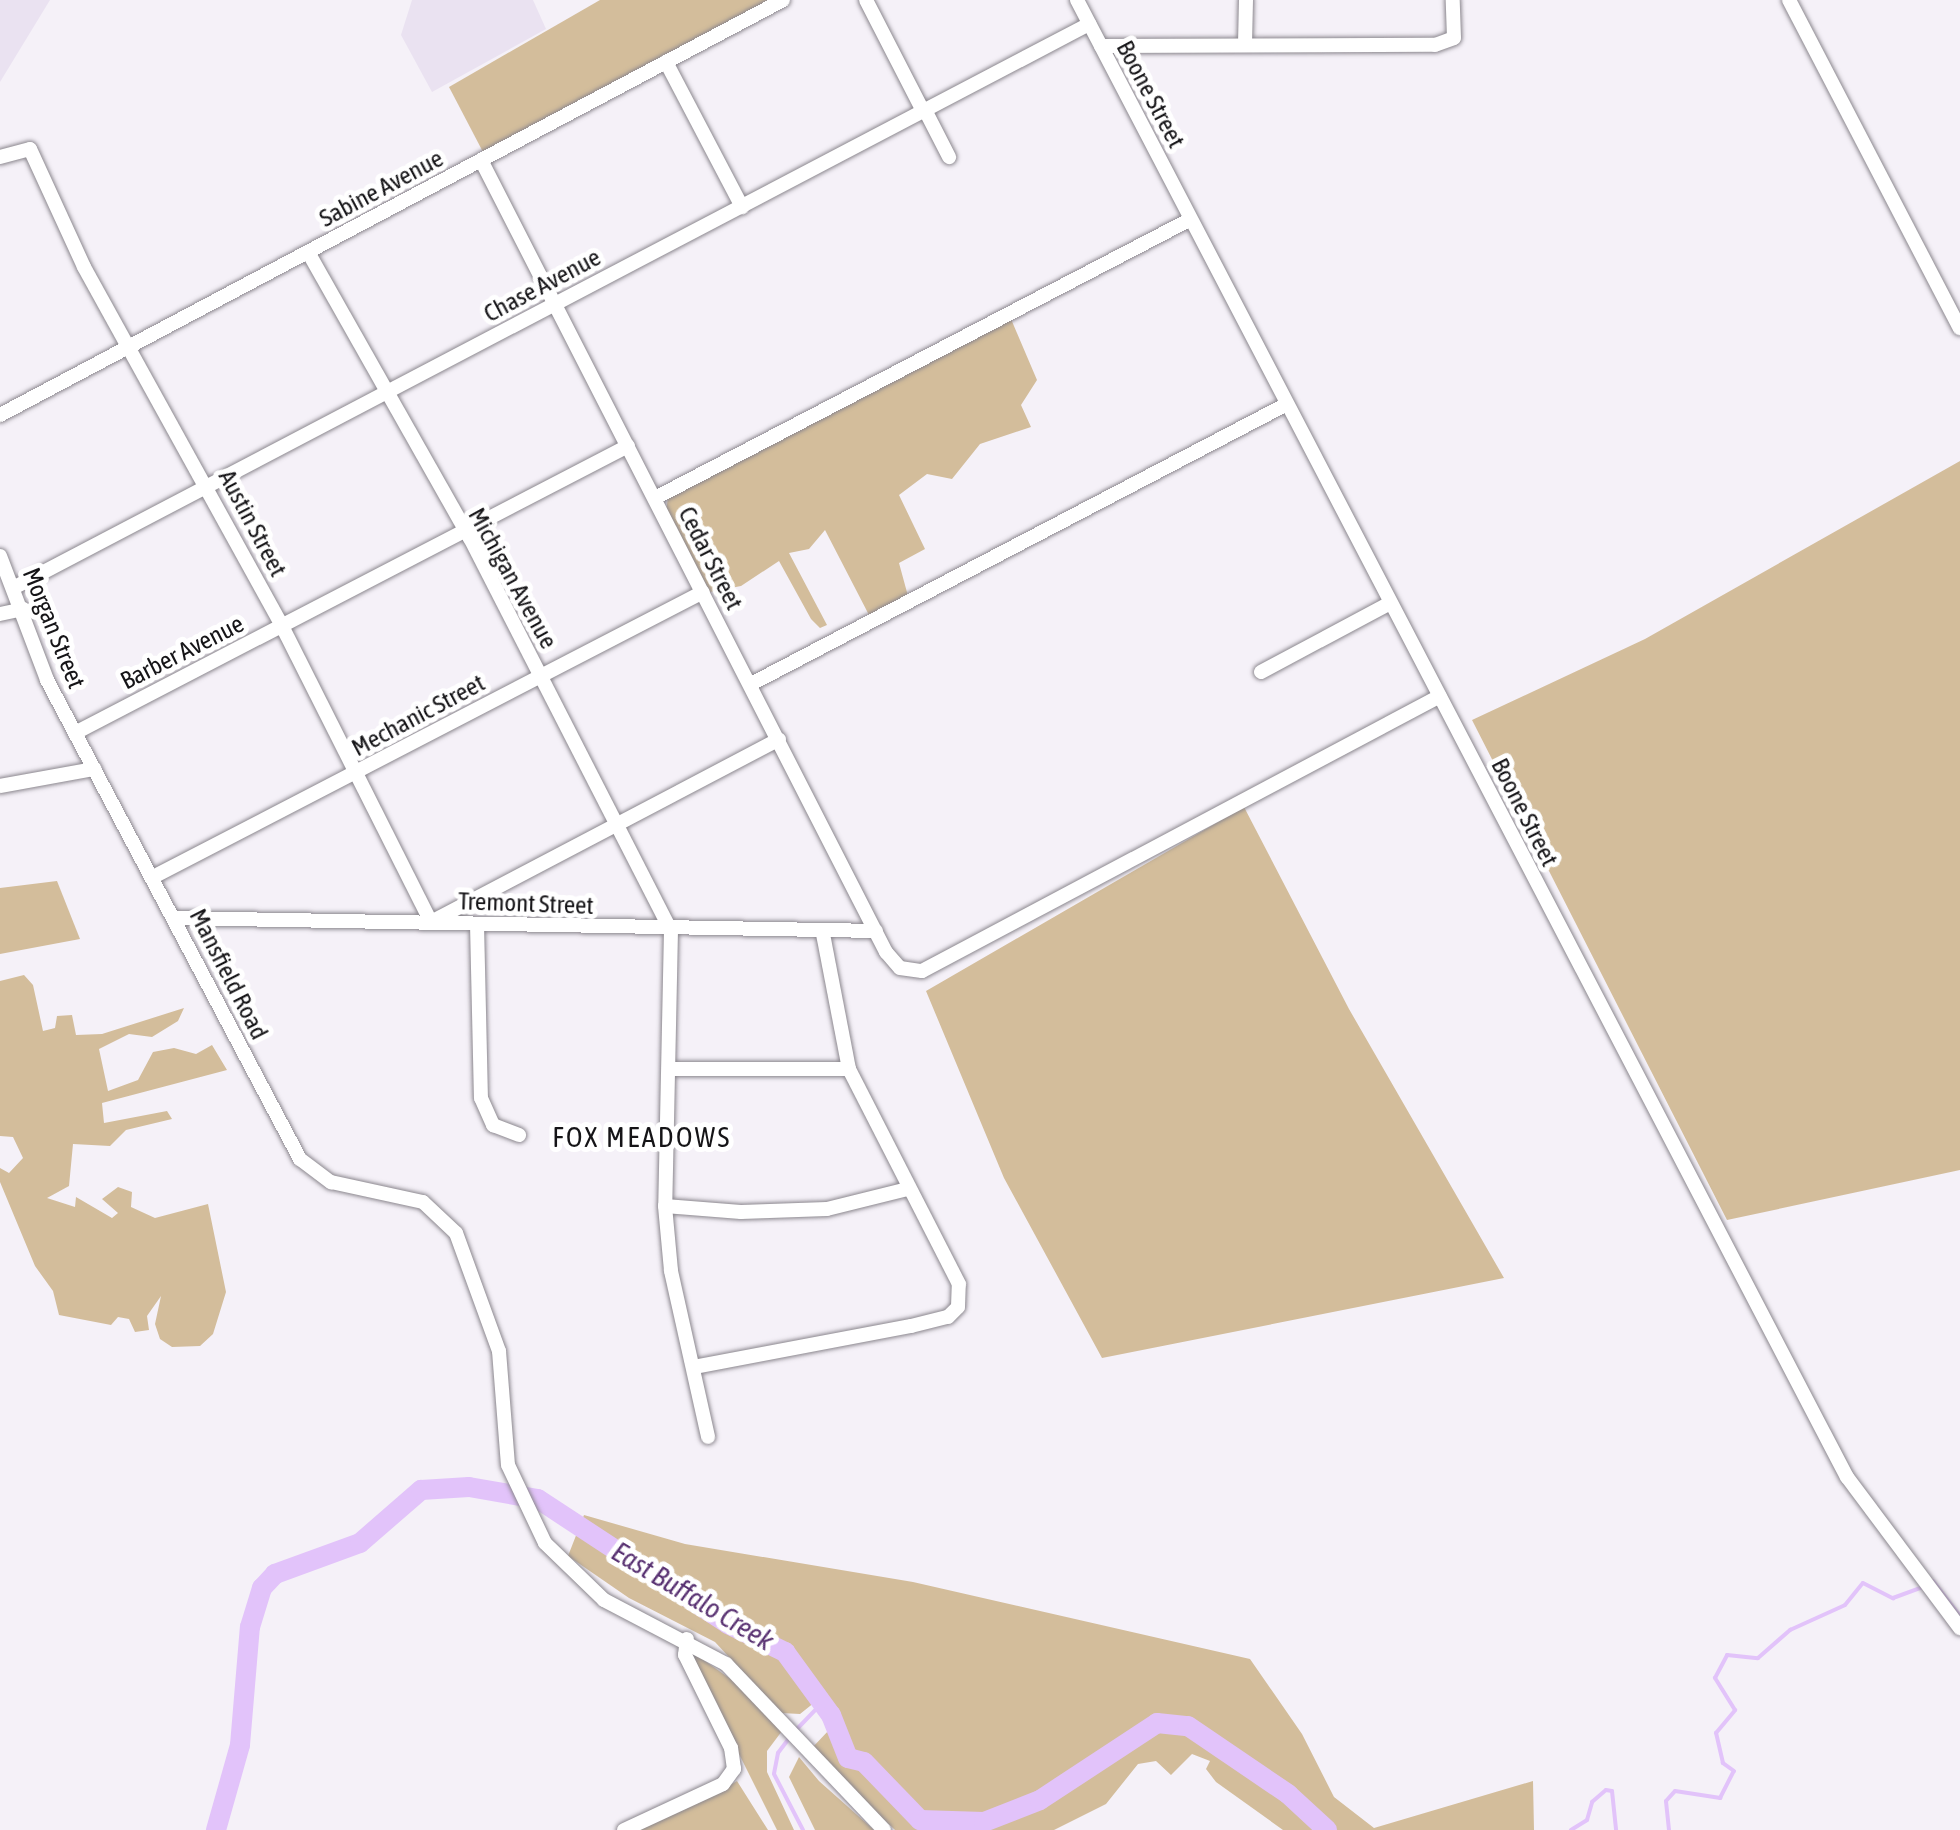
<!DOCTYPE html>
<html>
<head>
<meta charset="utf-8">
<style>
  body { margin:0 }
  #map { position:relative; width:1960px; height:1830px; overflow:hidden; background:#f5f1f8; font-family:"Asap Condensed",sans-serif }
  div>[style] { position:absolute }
  .built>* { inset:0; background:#eae2f1 }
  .green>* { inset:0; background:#d3bd9b }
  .stream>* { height:4px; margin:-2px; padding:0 2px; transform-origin:2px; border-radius:2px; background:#e2c3fa }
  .river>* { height:20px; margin:-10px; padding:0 10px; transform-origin:10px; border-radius:10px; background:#e2c3fa }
  .roads { filter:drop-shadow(0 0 2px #8b878e) drop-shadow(0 0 2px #8b878e) }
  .minor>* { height:14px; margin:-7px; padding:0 7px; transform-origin:7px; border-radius:7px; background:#fff }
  span { translate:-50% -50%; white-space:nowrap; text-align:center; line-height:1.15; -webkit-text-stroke:10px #fff; paint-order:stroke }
  .street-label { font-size:25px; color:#151417 }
  .neighbourhood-label { font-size:28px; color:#151417; letter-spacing:2.5px }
  .water-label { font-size:28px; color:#593272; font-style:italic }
</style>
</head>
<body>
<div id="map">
  <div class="built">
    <i style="clip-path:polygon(0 0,50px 0,0 82px)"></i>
    <i style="clip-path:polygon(412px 0,533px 0,546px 29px,432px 92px,401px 35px)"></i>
  </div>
  <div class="green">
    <i style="clip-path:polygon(600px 0,769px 0,483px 152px,449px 87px)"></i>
    <i style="clip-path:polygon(1011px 319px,1037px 380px,1021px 405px,1031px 427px,980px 444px,952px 479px,927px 474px,899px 495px,925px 549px,899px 563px,908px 596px,869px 615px,825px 530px,809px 549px,789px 553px,827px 625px,820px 628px,811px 619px,779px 561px,741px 586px,710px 592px,666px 512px,668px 497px)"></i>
    <i style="clip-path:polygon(1960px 461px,1960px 1170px,1727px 1220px,1472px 720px,1645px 639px)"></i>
    <i style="clip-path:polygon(1244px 807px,1349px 1009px,1504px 1278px,1102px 1358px,1004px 1178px,926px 991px)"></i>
    <i style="clip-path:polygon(57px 881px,80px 939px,0 954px,0 888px)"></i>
    <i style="clip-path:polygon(24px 975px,33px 985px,43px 1031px,55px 1028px,57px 1016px,72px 1015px,76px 1035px,102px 1034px,184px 1008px,178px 1021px,152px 1037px,129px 1034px,99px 1049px,108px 1091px,138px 1080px,153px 1052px,174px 1048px,196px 1054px,212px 1045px,227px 1070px,102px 1103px,104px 1123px,167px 1111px,172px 1119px,126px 1130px,110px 1146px,73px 1144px,69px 1186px,47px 1198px,75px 1207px,76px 1197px,112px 1218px,118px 1213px,102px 1199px,118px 1187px,132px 1192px,131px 1207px,155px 1218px,208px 1204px,226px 1292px,213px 1334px,200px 1346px,172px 1347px,160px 1339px,155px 1324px,161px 1296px,147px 1316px,149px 1330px,135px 1332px,129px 1319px,118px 1317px,111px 1325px,59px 1315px,53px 1291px,35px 1266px,0 1182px,0 1168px,9px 1173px,23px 1158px,13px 1137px,0 1136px,0 981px)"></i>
    <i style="clip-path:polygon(584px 1515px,685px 1544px,913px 1582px,1250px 1659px,1302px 1734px,1334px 1797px,1374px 1828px,1533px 1781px,1534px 1830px,1283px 1830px,1216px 1782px,1206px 1769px,1210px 1761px,1192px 1754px,1171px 1775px,1156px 1761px,1138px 1764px,1106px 1804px,1054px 1830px,895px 1830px,810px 1750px,830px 1729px,815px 1702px,800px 1714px,781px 1713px,715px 1642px,629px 1598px,568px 1556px)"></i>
    <i style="clip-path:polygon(695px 1654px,742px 1687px,782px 1731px,767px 1751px,767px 1772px,794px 1830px,777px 1830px,694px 1664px)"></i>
    <i style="clip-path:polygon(799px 1757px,819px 1781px,874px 1830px,815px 1830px,789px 1777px)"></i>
    <i style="clip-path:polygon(737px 1781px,768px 1830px,636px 1830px,717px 1793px)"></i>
  </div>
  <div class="stream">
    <i style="left:1933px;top:1581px;width:44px;rotate:52.4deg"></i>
    <i style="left:796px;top:1730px;width:39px;rotate:-46deg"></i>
    <i style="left:790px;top:1737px;width:20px;rotate:127deg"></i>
    <i style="left:778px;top:1753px;width:21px;rotate:101deg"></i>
    <i style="left:774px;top:1774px;width:63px;rotate:62.6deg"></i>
    <i style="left:1571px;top:1830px;width:19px;rotate:-32deg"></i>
    <i style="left:1587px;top:1820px;width:19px;rotate:-74deg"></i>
    <i style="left:1592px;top:1802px;width:18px;rotate:-41deg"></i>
    <i style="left:1606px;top:1790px;width:6px;rotate:9deg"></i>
    <i style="left:1612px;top:1791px;width:39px;rotate:84deg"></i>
    <i style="left:1669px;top:1830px;width:29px;rotate:-96deg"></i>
    <i style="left:1666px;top:1801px;width:13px;rotate:-48deg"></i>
    <i style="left:1675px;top:1791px;width:46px;rotate:8.8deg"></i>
    <i style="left:1720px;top:1798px;width:30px;rotate:-63deg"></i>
    <i style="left:1734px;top:1771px;width:14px;rotate:-144deg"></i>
    <i style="left:1723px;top:1763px;width:31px;rotate:-103deg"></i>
    <i style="left:1716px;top:1733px;width:30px;rotate:-50deg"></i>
    <i style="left:1735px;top:1710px;width:38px;rotate:-122deg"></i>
    <i style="left:1715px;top:1678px;width:26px;rotate:-62deg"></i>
    <i style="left:1727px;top:1655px;width:31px;rotate:6deg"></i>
    <i style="left:1758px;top:1658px;width:43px;rotate:-41.2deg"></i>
    <i style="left:1790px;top:1630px;width:60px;rotate:-24.4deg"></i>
    <i style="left:1845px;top:1605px;width:28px;rotate:-51deg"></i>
    <i style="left:1863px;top:1583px;width:34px;rotate:27deg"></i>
    <i style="left:1893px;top:1598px;width:30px;rotate:-20deg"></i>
  </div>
  <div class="river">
    <i style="left:216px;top:1830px;width:88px;rotate:-74.2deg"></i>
    <i style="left:240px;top:1745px;width:118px;rotate:-85.2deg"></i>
    <i style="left:250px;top:1627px;width:41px;rotate:-72.9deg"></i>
    <i style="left:262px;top:1588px;width:19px;rotate:-47deg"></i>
    <i style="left:275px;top:1574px;width:90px;rotate:-20deg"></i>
    <i style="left:360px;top:1543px;width:81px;rotate:-41deg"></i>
    <i style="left:421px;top:1490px;width:48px;rotate:-3.6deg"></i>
    <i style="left:469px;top:1487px;width:70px;rotate:9.9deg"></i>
    <i style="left:538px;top:1499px;width:227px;rotate:33.3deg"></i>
    <i style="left:728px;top:1624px;width:64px;rotate:26.2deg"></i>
    <i style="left:785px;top:1652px;width:78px;rotate:53.9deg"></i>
    <i style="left:831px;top:1715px;width:46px;rotate:68.4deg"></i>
    <i style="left:848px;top:1758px;width:16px;rotate:14deg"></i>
    <i style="left:864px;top:1762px;width:81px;rotate:46deg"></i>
    <i style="left:920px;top:1820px;width:64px;rotate:1.8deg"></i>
    <i style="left:984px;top:1822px;width:60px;rotate:-21.4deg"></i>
    <i style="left:1040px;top:1800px;width:140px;rotate:-33.3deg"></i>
    <i style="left:1157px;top:1723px;width:31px;rotate:6deg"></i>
    <i style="left:1188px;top:1726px;width:121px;rotate:34.2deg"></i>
    <i style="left:1288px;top:1794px;width:53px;rotate:42.7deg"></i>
  </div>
  <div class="roads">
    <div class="minor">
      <i style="left:866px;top:0;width:125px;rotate:62.8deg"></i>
      <i style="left:1077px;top:0;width:1666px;rotate:62.47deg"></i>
      <i style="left:1847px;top:1477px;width:189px;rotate:53.2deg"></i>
      <i style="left:1789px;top:0;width:370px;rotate:62.5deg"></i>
      <i style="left:1245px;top:44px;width:44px;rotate:-88.7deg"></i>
      <i style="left:1101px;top:46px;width:334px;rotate:-0.2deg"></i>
      <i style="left:1435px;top:45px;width:20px;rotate:-20deg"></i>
      <i style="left:1454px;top:38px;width:38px;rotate:-92deg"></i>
      <i style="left:666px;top:62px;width:164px;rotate:62.3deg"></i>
      <i style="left:925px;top:110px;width:53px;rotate:62.9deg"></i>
      <i style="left:0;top:157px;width:31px;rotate:-15deg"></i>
      <i style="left:30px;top:149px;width:130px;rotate:65.4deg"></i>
      <i style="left:84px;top:267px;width:410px;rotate:61.1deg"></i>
      <i style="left:282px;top:626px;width:331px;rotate:63.3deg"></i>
      <i style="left:431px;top:922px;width:393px;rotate:-27.7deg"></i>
      <i style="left:481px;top:160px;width:890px;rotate:62.92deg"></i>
      <i style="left:886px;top:952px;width:21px;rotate:49deg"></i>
      <i style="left:900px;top:968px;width:22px;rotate:8deg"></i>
      <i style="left:922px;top:971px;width:586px;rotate:-27.96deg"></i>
      <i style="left:308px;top:252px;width:329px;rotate:60.5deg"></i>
      <i style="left:470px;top:538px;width:441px;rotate:62.9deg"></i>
      <i style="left:671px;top:930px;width:276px;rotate:91.2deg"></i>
      <i style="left:665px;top:1206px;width:65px;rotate:84.7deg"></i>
      <i style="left:671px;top:1271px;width:170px;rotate:77.4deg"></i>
      <i style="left:0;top:415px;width:886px;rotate:-27.92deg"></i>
      <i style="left:655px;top:498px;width:604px;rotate:-27.5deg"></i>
      <i style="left:0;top:556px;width:133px;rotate:69.2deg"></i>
      <i style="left:47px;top:680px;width:542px;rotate:62.16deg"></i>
      <i style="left:300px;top:1159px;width:39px;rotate:37deg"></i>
      <i style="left:331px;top:1182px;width:94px;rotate:12.3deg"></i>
      <i style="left:423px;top:1202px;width:45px;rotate:43.2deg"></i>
      <i style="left:456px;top:1233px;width:126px;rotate:70deg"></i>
      <i style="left:499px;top:1351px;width:114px;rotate:85.5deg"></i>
      <i style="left:508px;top:1465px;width:86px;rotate:64.6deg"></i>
      <i style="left:545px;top:1543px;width:82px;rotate:44deg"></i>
      <i style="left:604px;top:1600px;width:138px;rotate:27.7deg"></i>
      <i style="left:726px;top:1664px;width:229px;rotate:46.4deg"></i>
      <i style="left:15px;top:587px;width:1213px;rotate:-27.66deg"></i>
      <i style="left:0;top:614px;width:24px;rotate:-12deg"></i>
      <i style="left:1261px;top:672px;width:146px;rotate:-28.1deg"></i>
      <i style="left:751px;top:684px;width:605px;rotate:-27.58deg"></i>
      <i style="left:75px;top:733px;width:623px;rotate:-27.43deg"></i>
      <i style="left:0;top:786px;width:96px;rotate:-10.3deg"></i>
      <i style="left:153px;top:877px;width:619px;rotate:-27.39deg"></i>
      <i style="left:175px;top:918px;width:701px;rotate:1.06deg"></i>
      <i style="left:477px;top:924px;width:174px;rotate:88.7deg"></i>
      <i style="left:481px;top:1098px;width:30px;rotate:66deg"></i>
      <i style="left:493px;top:1125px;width:28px;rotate:21deg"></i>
      <i style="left:669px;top:1069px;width:180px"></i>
      <i style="left:665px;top:1206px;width:76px;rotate:4.5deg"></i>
      <i style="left:741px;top:1212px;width:86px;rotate:-2deg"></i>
      <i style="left:827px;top:1209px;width:83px;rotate:-13.9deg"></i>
      <i style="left:694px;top:1367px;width:221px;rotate:-10.7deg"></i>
      <i style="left:911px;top:1326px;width:38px;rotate:-14deg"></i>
      <i style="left:948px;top:1317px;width:14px;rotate:-45deg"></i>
      <i style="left:958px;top:1307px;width:23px;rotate:-88deg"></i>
      <i style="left:959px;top:1284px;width:242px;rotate:-117.1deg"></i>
      <i style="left:849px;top:1069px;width:137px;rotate:-100.9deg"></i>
      <i style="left:624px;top:1830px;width:109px;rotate:-24.9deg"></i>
      <i style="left:723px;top:1784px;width:19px;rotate:-54deg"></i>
      <i style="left:734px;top:1769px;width:21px;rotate:-98deg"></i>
      <i style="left:731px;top:1748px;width:104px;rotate:-116.3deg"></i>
      <i style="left:685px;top:1655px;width:16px;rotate:-83deg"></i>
    </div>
  </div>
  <div class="street-label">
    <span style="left:1151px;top:94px;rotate:62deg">Boone Street</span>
    <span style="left:381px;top:188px;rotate:-28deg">Sabine Avenue</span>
    <span style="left:542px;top:285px;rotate:-28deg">Chase Avenue</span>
    <span style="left:253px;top:523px;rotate:62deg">Austin Street</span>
    <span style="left:711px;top:558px;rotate:63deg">Cedar Street</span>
    <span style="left:513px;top:578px;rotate:61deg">Michigan Avenue</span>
    <span style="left:54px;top:628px;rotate:68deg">Morgan Street</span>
    <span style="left:182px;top:652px;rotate:-27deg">Barber Avenue</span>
    <span style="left:418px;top:715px;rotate:-28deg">Mechanic Street</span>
    <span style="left:1525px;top:812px;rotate:63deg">Boone Street</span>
    <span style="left:526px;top:903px;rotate:2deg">Tremont Street</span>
    <span style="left:229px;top:974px;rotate:63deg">Mansfield Road</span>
  </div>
  <div class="neighbourhood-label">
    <span style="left:642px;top:1137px">FOX MEADOWS</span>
  </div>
  <div class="water-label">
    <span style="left:693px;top:1596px;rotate:31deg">East Buffalo Creek</span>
  </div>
</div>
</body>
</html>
